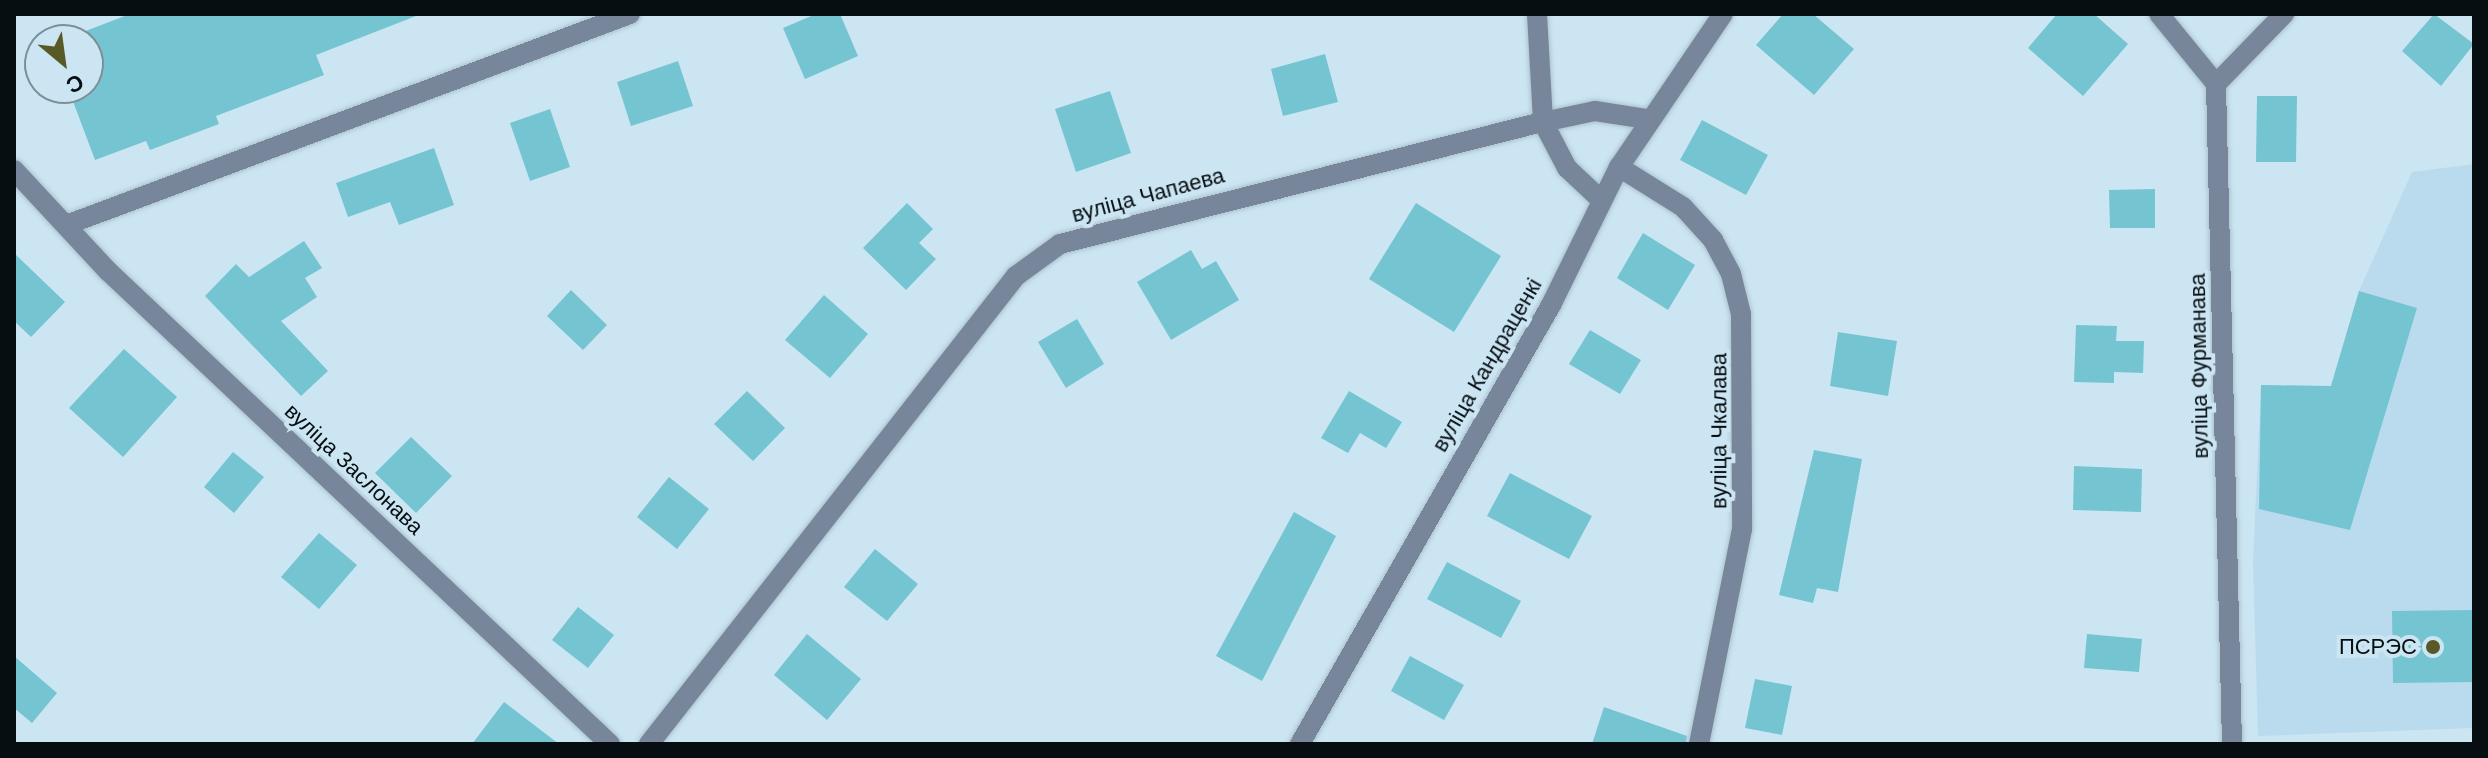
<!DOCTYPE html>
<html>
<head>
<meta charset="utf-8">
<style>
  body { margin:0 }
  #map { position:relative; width:2488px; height:758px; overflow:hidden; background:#cce5f2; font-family:"DM Sans",sans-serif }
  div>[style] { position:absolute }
  .built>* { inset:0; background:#badbed }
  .building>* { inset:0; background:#74c5d1 }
  .roads { filter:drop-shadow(0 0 2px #acc3ce) drop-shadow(0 0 2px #acc3ce) }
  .minor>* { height:20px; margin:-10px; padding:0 10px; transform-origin:10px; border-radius:10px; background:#77869b }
  .dots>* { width:22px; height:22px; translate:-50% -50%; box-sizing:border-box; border:4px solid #cce5f2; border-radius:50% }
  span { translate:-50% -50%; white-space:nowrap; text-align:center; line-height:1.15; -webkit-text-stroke:8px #cce5f2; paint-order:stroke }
  .street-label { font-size:22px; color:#060e12 }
  .poi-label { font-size:22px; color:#060e12 }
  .right { translate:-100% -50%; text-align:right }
  .frame { position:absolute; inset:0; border:16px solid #060e12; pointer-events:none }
  .north { position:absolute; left:24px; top:24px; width:80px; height:80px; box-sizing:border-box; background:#cce5f2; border:2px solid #7d8f98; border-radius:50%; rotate:151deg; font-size:22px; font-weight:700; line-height:32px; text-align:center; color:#060e12 }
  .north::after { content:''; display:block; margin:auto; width:28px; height:36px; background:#585926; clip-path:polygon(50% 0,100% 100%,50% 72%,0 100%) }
</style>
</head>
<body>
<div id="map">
  <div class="built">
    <i style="clip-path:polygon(2474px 164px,2474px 728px,2258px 736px,2253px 562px,2261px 385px,2281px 385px,2324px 408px,2359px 291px,2412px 172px)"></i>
  </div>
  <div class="building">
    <i style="clip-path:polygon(130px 14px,416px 14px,416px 16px,316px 55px,324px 75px,216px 116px,219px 124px,150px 150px,146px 141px,95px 160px,68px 88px,88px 88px,88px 40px,62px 40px)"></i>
    <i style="clip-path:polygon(816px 14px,840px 14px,858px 56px,805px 79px,783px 28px)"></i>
    <i style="clip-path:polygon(1783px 14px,1813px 14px,1854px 49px,1814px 95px,1756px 45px)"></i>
    <i style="clip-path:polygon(2057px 14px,2094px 14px,2128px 44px,2083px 96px,2028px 48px)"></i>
    <i style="clip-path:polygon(2434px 14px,2474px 44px,2441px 86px,2402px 51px)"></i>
    <i style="clip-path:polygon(1325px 54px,1338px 102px,1283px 116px,1271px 69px)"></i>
    <i style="clip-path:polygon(678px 61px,693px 106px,631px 126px,617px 82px)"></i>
    <i style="clip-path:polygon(1110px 91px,1131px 153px,1076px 172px,1055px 109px)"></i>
    <i style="clip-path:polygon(2257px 96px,2297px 96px,2296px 162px,2256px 162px)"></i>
    <i style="clip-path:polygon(550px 109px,570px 167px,530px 181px,510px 123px)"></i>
    <i style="clip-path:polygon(1702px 120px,1768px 155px,1746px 195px,1680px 160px)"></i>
    <i style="clip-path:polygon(434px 148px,454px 205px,399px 225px,390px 202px,348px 217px,336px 183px)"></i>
    <i style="clip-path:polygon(2155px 189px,2155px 228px,2110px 228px,2109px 190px)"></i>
    <i style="clip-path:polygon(907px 203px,933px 229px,919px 243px,936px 259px,906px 290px,863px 248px)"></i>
    <i style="clip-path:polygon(1416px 203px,1501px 256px,1454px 332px,1369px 279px)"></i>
    <i style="clip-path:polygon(1643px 233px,1695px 265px,1668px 310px,1617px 278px)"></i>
    <i style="clip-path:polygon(304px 241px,322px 268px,305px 278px,317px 297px,281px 321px,328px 371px,301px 396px,205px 296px,236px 264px,249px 277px)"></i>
    <i style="clip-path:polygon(1191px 250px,1202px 269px,1216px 261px,1239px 300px,1171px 340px,1137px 282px)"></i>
    <i style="clip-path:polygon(14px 253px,65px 302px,31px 337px,14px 321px)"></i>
    <i style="clip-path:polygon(571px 290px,607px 325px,583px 350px,547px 316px)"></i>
    <i style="clip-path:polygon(2359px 291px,2417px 308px,2350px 530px,2259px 509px,2261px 385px,2331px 386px)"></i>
    <i style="clip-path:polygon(824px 295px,868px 334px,830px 378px,785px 340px)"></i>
    <i style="clip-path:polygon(1077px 319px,1104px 364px,1066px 388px,1038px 342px)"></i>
    <i style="clip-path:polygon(2076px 325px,2117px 326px,2116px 341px,2144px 341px,2143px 373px,2114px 372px,2114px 383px,2074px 382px)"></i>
    <i style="clip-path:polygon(1590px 330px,1641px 360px,1620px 394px,1569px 364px)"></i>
    <i style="clip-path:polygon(1838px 332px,1897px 341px,1888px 396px,1830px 386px)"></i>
    <i style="clip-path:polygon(124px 349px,177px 397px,123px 457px,69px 408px)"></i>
    <i style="clip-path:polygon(747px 391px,785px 428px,753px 461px,714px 424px)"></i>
    <i style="clip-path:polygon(1349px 391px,1402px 422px,1386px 448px,1360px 433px,1348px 453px,1321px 438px)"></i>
    <i style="clip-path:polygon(411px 437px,452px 476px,416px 513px,375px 473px)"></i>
    <i style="clip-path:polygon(1814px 450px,1862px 459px,1838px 592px,1817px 588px,1813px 603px,1779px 595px)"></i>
    <i style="clip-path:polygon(233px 452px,264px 477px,234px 513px,204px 487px)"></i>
    <i style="clip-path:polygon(2074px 466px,2142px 469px,2141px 512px,2073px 510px)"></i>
    <i style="clip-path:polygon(1510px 473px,1592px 516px,1569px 559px,1487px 516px)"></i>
    <i style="clip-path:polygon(669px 477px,709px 509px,677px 549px,637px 517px)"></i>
    <i style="clip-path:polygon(1294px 512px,1336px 536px,1262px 681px,1216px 656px)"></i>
    <i style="clip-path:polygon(319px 533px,357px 565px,319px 609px,281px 577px)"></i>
    <i style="clip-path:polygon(875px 549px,918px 584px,887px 621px,844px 587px)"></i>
    <i style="clip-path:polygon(1447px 562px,1521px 601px,1501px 638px,1427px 599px)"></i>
    <i style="clip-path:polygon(578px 607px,614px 635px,588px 668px,552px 640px)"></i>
    <i style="clip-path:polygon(2474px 610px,2474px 682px,2393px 683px,2392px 611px)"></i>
    <i style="clip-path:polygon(807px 634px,861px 679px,827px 720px,774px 675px)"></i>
    <i style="clip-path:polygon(2087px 634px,2142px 639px,2139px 672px,2084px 668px)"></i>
    <i style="clip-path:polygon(14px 656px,57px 693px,32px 723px,14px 708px)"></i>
    <i style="clip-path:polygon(1410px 656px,1464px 685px,1444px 720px,1391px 691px)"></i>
    <i style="clip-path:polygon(1755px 679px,1792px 686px,1782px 735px,1745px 728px)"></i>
    <i style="clip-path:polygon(504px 702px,559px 744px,472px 744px)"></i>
    <i style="clip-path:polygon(1604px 707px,1687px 736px,1686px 744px,1592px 744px)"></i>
  </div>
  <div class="roads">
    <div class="minor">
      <i style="left:1537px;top:14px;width:108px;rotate:86.8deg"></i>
      <i style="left:1543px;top:122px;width:52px;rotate:62.4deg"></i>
      <i style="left:1567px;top:168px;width:45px;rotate:43.2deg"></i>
      <i style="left:2159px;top:14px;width:90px;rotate:50.8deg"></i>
      <i style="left:1619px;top:167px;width:75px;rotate:32deg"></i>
      <i style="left:1683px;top:207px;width:45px;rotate:47.7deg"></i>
      <i style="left:1713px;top:240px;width:38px;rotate:62deg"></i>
      <i style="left:1731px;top:274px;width:41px;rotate:76deg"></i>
      <i style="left:1741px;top:314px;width:215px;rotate:89.7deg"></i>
      <i style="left:1742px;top:529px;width:219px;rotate:101.3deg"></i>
      <i style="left:14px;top:170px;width:138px;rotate:47.1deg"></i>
      <i style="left:108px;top:271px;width:690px;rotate:43.3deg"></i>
      <i style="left:69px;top:224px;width:599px;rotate:-20.52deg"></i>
      <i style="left:649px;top:744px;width:595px;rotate:-51.9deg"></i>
      <i style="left:1016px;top:276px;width:54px;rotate:-36deg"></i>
      <i style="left:1060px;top:244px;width:498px;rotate:-14.2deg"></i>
      <i style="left:1543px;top:122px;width:53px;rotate:-11.9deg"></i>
      <i style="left:1595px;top:111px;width:53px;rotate:8.7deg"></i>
      <i style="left:1300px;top:744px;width:506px;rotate:-60.24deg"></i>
      <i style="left:1551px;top:305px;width:154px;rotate:-63.8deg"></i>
      <i style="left:1619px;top:167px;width:185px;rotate:-55.8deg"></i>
      <i style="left:2232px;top:744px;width:660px;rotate:-91.39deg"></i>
      <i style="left:2216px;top:84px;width:98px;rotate:-45.8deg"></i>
    </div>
  </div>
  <div class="dots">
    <i style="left:2433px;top:647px;background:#585926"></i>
  </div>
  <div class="street-label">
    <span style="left:1148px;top:195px;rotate:-15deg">вуліца Чапаева</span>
    <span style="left:1487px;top:365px;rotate:-60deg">вуліца Кандраценкі</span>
    <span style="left:2199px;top:366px;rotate:-91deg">вуліца Фурманава</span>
    <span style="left:1719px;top:431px;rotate:-90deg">вуліца Чкалава</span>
    <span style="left:354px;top:469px;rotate:43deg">вуліца Заслонава</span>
  </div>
  <div class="poi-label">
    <span class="right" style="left:2417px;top:647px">ПСРЭС</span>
  </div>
  <div class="frame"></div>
  <div class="north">С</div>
</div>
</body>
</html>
